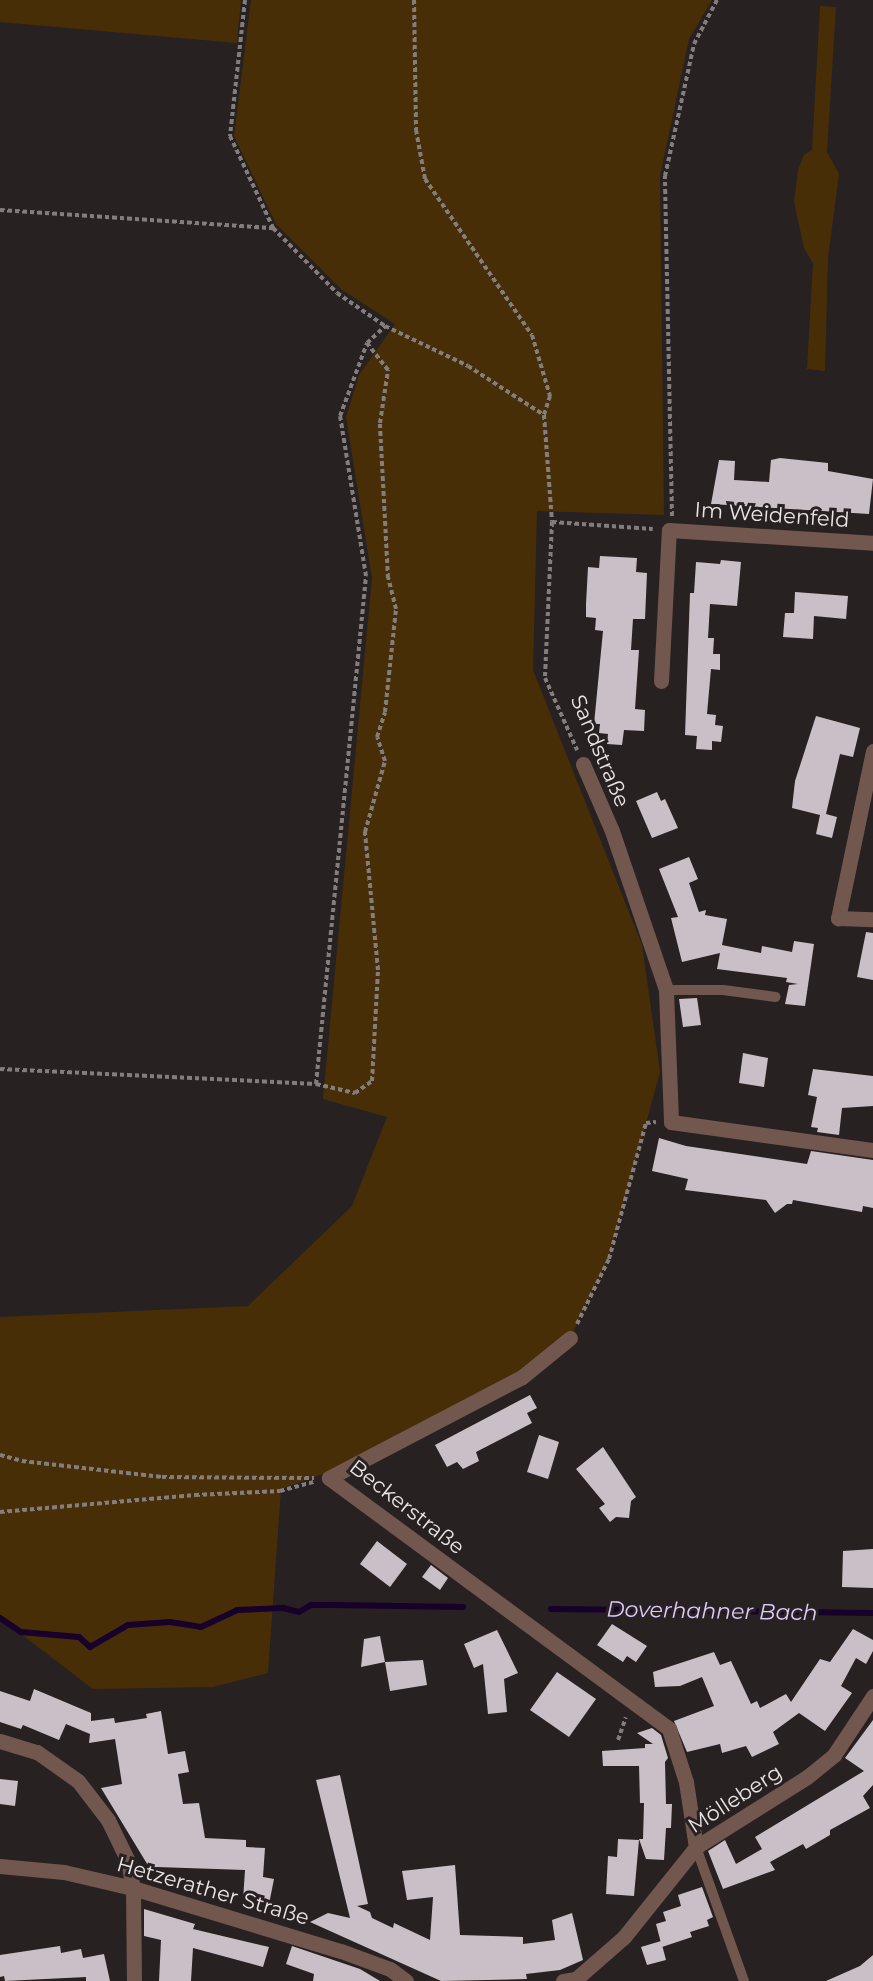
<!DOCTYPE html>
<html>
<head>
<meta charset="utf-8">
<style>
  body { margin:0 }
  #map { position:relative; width:873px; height:1981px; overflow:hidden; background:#282122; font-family:Montserrat,sans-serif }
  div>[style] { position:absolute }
  .green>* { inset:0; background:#482e07 }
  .stream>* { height:6px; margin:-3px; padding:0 3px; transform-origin:3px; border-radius:3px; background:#17012b }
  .building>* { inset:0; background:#c8c0c6 }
  .path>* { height:4px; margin-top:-2px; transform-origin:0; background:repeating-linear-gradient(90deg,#837d7e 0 4.5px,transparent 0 7.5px) }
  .service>* { height:10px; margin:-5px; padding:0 5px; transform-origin:5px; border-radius:5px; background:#72574e }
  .minor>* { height:15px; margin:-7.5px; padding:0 7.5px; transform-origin:7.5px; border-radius:7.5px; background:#72574e }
  .tertiary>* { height:15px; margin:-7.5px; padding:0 7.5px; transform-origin:7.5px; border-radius:7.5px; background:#72574e }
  span { translate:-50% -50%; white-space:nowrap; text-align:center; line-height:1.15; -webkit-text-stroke:6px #282122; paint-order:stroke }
  .street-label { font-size:21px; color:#eae5e6 }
  .water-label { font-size:22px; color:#decaf9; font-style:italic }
</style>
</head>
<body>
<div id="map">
  <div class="green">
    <i style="clip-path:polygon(0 0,241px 0,237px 43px,0 22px)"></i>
    <i style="clip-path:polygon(251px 0,712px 0,689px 39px,660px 176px,664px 515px,537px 511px,533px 670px,642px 945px,660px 1072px,609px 1259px,570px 1338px,522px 1377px,368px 1458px,281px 1489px,268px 1673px,213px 1687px,93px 1689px,0 1618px,0 1317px,248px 1306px,352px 1206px,387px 1117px,323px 1099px,372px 578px,346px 417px,359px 375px,395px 324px,341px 289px,276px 224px,234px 136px)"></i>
    <i style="clip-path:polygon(820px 6px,836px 7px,827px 152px,839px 174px,828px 258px,825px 371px,807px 369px,813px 263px,804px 248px,794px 202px,798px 170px,804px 155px,812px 150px)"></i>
  </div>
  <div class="stream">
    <i style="left:551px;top:1609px;width:322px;rotate:0.7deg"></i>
    <i style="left:0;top:1618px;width:25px;rotate:34deg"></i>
    <i style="left:21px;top:1632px;width:58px;rotate:4.9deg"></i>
    <i style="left:79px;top:1637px;width:15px;rotate:42deg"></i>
    <i style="left:90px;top:1647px;width:44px;rotate:-30.1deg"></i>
    <i style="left:128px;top:1625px;width:42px;rotate:-4.1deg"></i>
    <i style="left:170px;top:1622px;width:31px;rotate:9deg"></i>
    <i style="left:201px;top:1627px;width:40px;rotate:-25deg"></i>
    <i style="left:237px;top:1610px;width:46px;rotate:-2.5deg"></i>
    <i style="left:283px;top:1608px;width:16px;rotate:14deg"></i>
    <i style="left:299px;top:1612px;width:14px;rotate:-30deg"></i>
    <i style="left:311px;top:1605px;width:21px"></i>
    <i style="left:332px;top:1605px;width:131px;rotate:0.9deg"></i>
  </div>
  <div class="building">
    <i style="clip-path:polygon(780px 458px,828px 463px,828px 471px,873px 479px,869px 514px,711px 504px,719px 460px,735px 461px,734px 480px,769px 482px,771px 460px)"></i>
    <i style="clip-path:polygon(600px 556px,637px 558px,636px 572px,647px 573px,645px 619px,633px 619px,631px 650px,639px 650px,635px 709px,645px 710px,644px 731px,624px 730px,622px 745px,607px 744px,608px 734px,599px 733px,600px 724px,594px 724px,603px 631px,595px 630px,596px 618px,586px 617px,586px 604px,588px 567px,599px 568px)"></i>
    <i style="clip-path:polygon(721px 560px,741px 562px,737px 606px,710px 604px,708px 638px,714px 638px,713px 654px,720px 654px,720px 670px,711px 669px,707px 714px,716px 715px,715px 725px,723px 726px,721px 742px,712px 741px,712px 750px,696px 749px,697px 736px,685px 735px,690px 593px,694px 593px,696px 562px,720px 564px)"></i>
    <i style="clip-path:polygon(795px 592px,848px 596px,846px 619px,814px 616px,813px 639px,783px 637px,785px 613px,794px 613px)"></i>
    <i style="clip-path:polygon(816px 716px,860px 728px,853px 757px,840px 754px,826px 814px,837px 817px,832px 838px,816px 834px,820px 815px,792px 808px,795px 781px)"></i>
    <i style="clip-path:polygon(657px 792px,661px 801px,665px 799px,678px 828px,652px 838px,636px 801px)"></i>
    <i style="clip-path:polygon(689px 857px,698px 879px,689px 883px,699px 912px,706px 910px,705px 915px,727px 919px,722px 945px,761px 953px,762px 946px,792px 952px,794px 941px,814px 944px,805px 1006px,785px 1004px,789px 985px,798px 984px,786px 982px,787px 978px,717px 969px,720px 953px,682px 962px,671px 918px,678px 917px,659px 869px)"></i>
    <i style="clip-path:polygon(866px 932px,873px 933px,873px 980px,857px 977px)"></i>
    <i style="clip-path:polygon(697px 998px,701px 1025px,683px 1027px,679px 999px)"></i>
    <i style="clip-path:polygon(743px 1053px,768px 1058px,764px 1087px,739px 1083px)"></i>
    <i style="clip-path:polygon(813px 1069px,873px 1076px,873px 1106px,842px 1108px,839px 1135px,817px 1132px,818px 1128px,811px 1127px,817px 1097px,808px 1095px)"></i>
    <i style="clip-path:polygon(659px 1138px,686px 1146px,807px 1164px,811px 1151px,873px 1160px,873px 1208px,863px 1206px,862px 1212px,793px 1200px,792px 1204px,787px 1204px,775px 1213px,766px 1200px,685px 1190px,688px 1179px,652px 1171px)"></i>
    <i style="clip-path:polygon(530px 1395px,537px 1408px,527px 1413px,532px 1423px,476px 1452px,479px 1461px,463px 1469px,457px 1462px,447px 1467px,435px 1445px)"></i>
    <i style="clip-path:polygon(539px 1435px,559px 1442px,548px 1479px,527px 1472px)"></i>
    <i style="clip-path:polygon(603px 1447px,636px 1497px,631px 1501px,629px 1518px,616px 1517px,610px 1522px,599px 1508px,605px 1504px,576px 1469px)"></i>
    <i style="clip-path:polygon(377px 1541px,407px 1564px,390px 1587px,360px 1564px)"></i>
    <i style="clip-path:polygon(873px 1549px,873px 1588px,842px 1587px,843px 1551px)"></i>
    <i style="clip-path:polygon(431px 1565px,448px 1578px,440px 1590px,422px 1577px)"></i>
    <i style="clip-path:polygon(612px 1624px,647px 1646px,636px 1662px,627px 1656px,623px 1662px,597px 1645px)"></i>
    <i style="clip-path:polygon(853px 1629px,873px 1640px,873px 1651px,866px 1664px,856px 1658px,841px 1686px,852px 1693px,825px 1731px,799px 1713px,773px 1732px,779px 1744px,752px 1757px,746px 1746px,722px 1753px,720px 1744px,687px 1752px,674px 1721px,714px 1706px,702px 1677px,680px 1686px,655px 1687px,653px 1672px,714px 1652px,720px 1665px,731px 1661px,751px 1704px,757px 1701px,760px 1708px,786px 1694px,791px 1702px,820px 1659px,830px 1662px)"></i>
    <i style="clip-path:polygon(497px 1630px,518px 1673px,504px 1679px,507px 1712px,488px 1714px,483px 1664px,474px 1668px,464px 1644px)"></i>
    <i style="clip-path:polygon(380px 1636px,385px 1662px,423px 1660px,427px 1685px,390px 1691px,385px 1662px,361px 1667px,364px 1639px)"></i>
    <i style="clip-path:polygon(557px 1672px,596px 1699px,569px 1737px,530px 1710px)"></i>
    <i style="clip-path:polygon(34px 1689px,91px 1713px,91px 1721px,114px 1718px,115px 1723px,147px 1718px,146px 1714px,161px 1711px,168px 1754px,185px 1751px,189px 1772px,178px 1774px,183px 1804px,199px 1803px,205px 1838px,246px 1840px,246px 1847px,265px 1848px,263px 1877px,274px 1879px,269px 1904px,243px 1900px,245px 1870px,157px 1867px,152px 1872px,101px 1788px,122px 1784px,115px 1739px,89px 1743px,90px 1734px,66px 1724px,59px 1740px,23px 1725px,21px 1729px,0 1722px,0 1691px,30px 1701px)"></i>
    <i style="clip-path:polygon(873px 1720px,873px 1785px,863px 1796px,870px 1808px,830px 1830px,830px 1835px,806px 1849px,803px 1844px,770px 1862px,775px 1870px,723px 1889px,708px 1851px,725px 1840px,736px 1864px,762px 1849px,755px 1837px,864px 1771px,845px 1758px)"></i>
    <i style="clip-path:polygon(652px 1728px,661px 1735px,668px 1758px,665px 1762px,666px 1804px,672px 1804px,671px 1828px,666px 1828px,664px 1860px,646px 1859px,639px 1839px,643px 1839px,644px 1803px,640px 1803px,639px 1766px,603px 1766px,602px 1751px,645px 1748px,645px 1744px,653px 1744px,637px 1733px)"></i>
    <i style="clip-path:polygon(340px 1775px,368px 1904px,357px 1906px,370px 1912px,372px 1918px,393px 1928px,394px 1923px,430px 1940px,433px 1897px,407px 1900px,402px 1871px,455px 1865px,460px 1935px,523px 1937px,523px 1944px,555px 1940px,552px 1920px,572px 1913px,583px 1960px,560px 1970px,526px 1974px,527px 1979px,441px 1981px,310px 1922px,328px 1913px,350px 1918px,316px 1780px)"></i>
    <i style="clip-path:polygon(0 1779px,18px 1781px,15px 1806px,0 1804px)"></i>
    <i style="clip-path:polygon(618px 1839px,639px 1840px,634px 1896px,606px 1894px,608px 1856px,617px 1857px)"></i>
    <i style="clip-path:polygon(702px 1887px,713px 1917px,707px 1920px,709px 1926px,690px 1932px,692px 1937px,662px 1947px,656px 1924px,666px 1921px,663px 1912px,681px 1906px,678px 1895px)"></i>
    <i style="clip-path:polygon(144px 1909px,195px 1924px,193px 1929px,269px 1947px,263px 1967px,193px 1948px,191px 1981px,159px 1981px,161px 1940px,144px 1936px)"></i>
    <i style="clip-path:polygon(661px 1941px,666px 1960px,647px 1965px,641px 1947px)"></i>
    <i style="clip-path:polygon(60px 1946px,61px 1953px,81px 1949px,83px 1958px,104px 1954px,110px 1981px,86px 1981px,86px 1977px,5px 1981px,4px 1976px,0 1977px,0 1955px)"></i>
    <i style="clip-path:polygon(292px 1946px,360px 1969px,380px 1981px,313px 1981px,314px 1974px,286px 1964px)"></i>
    <i style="clip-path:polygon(873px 1955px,873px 1981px,826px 1981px,860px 1966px)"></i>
  </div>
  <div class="path">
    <i style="left:245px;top:0;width:137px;rotate:96.3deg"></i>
    <i style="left:230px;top:136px;width:102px;rotate:64.9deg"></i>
    <i style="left:273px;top:228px;width:91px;rotate:45.4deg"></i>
    <i style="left:337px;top:293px;width:58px;rotate:34.5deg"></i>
    <i style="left:385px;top:326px;width:92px;rotate:25.7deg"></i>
    <i style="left:468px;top:366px;width:90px;rotate:32.8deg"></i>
    <i style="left:414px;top:0;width:130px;rotate:89.1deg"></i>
    <i style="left:416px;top:130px;width:50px;rotate:79.6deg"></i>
    <i style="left:425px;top:179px;width:189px;rotate:55.6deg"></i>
    <i style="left:532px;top:335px;width:64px;rotate:73.6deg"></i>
    <i style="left:550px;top:396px;width:20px;rotate:108deg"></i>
    <i style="left:544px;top:415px;width:107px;rotate:85.7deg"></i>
    <i style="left:552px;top:522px;width:156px;rotate:92.6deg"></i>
    <i style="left:545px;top:678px;width:79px;rotate:66deg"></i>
    <i style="left:0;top:210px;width:274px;rotate:3.8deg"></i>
    <i style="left:672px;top:516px;width:340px;rotate:-91.2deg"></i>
    <i style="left:665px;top:176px;width:135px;rotate:-77.6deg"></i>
    <i style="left:694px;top:44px;width:50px;rotate:-62.4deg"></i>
    <i style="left:552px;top:522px;width:101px;rotate:4deg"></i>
    <i style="left:0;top:1069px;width:316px;rotate:2.7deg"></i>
    <i style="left:316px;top:1084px;width:40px;rotate:13deg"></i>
    <i style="left:355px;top:1093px;width:21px;rotate:-35deg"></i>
    <i style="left:372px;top:1081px;width:111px;rotate:-86.9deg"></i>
    <i style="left:378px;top:970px;width:139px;rotate:-95.4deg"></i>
    <i style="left:365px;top:832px;width:74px;rotate:-74.3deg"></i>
    <i style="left:385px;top:761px;width:25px;rotate:-108deg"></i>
    <i style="left:377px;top:737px;width:26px;rotate:-72deg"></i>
    <i style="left:385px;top:712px;width:104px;rotate:-83.9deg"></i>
    <i style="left:396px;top:609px;width:32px;rotate:-104deg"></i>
    <i style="left:388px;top:578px;width:155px;rotate:-93deg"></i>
    <i style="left:380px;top:423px;width:54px;rotate:-81.4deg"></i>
    <i style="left:388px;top:370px;width:34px;rotate:-128deg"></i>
    <i style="left:316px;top:1084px;width:510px;rotate:-84.38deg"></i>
    <i style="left:366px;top:576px;width:162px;rotate:-99.2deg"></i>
    <i style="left:340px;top:416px;width:78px;rotate:-69.7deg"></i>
    <i style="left:367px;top:343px;width:25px;rotate:-43deg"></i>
    <i style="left:577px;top:1324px;width:72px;rotate:-63.8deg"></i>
    <i style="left:609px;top:1259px;width:141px;rotate:-74.8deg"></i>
    <i style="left:646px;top:1123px;width:10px;rotate:-6deg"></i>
    <i style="left:0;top:1455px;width:23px;rotate:15deg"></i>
    <i style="left:22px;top:1461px;width:141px;rotate:6.5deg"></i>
    <i style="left:162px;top:1477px;width:152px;rotate:0.4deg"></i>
    <i style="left:0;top:1512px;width:196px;rotate:-5deg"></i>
    <i style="left:195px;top:1495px;width:85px;rotate:-2.7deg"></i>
    <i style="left:280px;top:1491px;width:35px;rotate:-15deg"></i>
    <i style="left:618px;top:1740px;width:24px;rotate:-71deg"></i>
  </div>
  <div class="service">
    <i style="left:666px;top:990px;width:57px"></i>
    <i style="left:723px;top:990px;width:53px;rotate:7.5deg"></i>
    <i style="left:696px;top:1847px;width:142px;rotate:70.3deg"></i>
  </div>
  <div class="minor">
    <i style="left:661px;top:681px;width:151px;rotate:-87deg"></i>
    <i style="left:669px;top:530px;width:204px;rotate:3.6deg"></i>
    <i style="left:873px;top:751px;width:171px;rotate:101.8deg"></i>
    <i style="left:838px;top:918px;width:35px;rotate:2deg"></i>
    <i style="left:583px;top:764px;width:73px;rotate:66.6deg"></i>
    <i style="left:612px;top:831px;width:168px;rotate:71.2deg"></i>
    <i style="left:666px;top:990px;width:132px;rotate:87.8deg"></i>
    <i style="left:671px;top:1122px;width:204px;rotate:7.9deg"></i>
    <i style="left:570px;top:1338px;width:62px;rotate:140.9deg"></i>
    <i style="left:522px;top:1377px;width:218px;rotate:152.4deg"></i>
    <i style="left:329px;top:1478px;width:423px;rotate:36.4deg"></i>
    <i style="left:669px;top:1729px;width:56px;rotate:72.2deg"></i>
    <i style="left:686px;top:1782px;width:66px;rotate:81.3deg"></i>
    <i style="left:0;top:1741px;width:39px;rotate:17deg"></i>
    <i style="left:37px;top:1752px;width:50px;rotate:35.3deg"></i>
    <i style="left:78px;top:1781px;width:49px;rotate:52.4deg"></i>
    <i style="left:108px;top:1820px;width:46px;rotate:64deg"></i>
    <i style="left:128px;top:1861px;width:27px;rotate:80deg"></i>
    <i style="left:133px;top:1888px;width:93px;rotate:89.4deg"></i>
    <i style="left:563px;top:1981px;width:13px;rotate:-9deg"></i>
    <i style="left:576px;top:1979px;width:64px;rotate:-41.2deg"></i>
    <i style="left:624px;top:1937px;width:115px;rotate:-51.3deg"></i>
    <i style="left:696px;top:1847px;width:131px;rotate:-32.2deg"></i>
    <i style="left:807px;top:1777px;width:35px;rotate:-39deg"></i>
    <i style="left:834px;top:1755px;width:71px;rotate:-56.5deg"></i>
  </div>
  <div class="tertiary">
    <i style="left:0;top:1866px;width:64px;rotate:5.4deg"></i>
    <i style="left:64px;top:1872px;width:71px;rotate:13.1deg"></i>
    <i style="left:133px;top:1888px;width:217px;rotate:16.9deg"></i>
    <i style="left:341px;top:1951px;width:52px;rotate:20.2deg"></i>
    <i style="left:390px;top:1969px;width:20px;rotate:37deg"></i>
  </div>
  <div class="street-label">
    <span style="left:772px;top:515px;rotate:4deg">Im Weidenfeld</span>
    <span style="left:600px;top:751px;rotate:67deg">Sandstraße</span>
    <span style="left:407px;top:1507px;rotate:38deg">Beckerstraße</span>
    <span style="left:735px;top:1799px;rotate:-33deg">Mölleberg</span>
    <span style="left:213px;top:1891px;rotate:16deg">Hetzerather Straße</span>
  </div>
  <div class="water-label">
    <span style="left:712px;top:1611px;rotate:1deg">Doverhahner Bach</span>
  </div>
</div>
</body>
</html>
